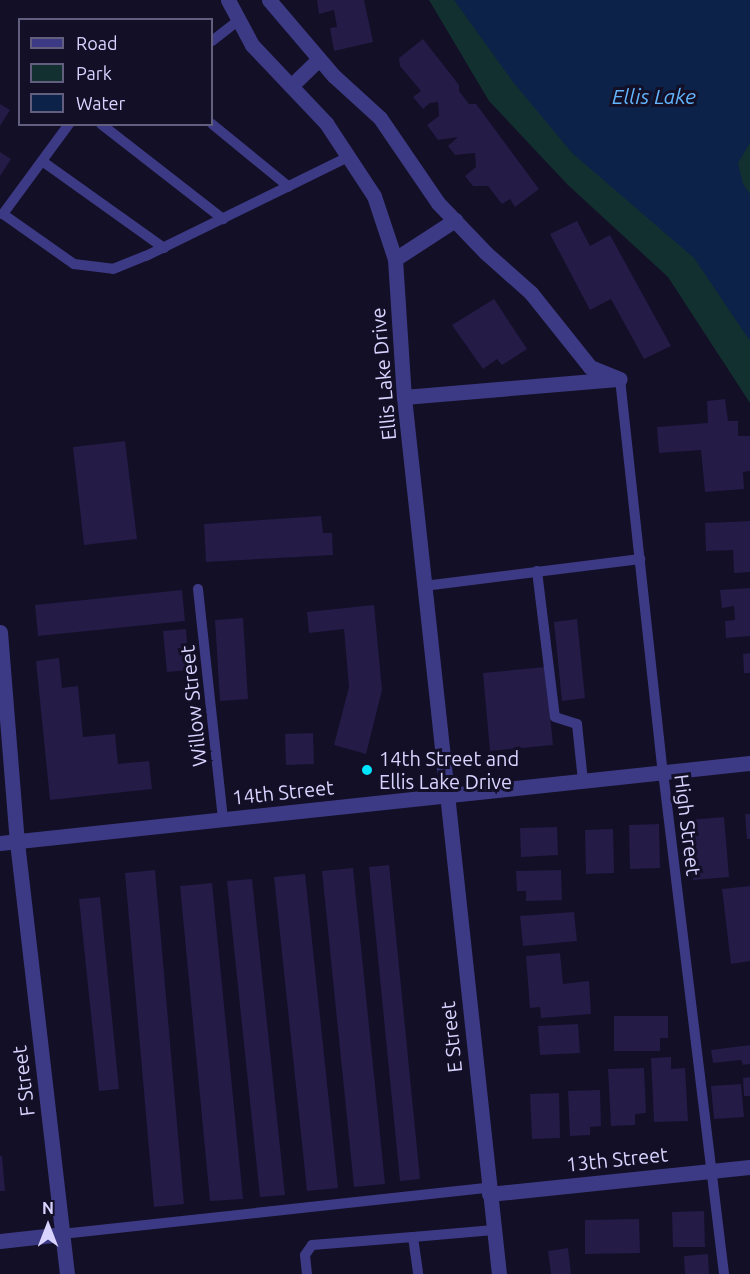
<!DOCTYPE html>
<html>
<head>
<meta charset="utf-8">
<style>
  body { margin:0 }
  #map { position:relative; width:750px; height:1274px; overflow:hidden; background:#130f26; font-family:Ubuntu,sans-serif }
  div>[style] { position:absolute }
  .green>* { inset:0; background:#12302f }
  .water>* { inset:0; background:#0c2248 }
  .building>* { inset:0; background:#241b47 }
  .lane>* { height:10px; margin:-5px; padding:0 5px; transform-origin:5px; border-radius:5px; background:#3d3a85 }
  .street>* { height:15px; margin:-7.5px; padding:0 7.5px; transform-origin:7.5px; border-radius:7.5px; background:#3d3a85 }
  .dots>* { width:16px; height:16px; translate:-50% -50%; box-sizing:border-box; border:3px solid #130f26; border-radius:50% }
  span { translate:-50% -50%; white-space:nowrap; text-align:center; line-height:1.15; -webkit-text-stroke:6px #130f26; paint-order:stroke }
  .street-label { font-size:20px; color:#d9d4ff }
  .poi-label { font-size:20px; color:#d9d4ff }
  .left { translate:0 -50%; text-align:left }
  .water-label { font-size:21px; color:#62b6ff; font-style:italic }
  .legend { position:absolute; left:18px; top:18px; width:195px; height:108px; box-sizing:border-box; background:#130f26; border:2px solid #625e7d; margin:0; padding:8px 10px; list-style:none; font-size:18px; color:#d9d4ff }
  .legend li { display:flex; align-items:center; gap:12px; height:30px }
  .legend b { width:30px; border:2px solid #625e7d }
  .north { position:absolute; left:18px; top:1196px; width:60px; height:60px; -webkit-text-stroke:4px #130f26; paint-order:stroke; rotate:0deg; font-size:16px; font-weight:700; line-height:24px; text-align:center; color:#d9d4ff }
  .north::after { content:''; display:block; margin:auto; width:21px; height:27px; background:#d9d4ff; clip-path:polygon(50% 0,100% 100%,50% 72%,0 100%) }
</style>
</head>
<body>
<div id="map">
  <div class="green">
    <i style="clip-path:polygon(429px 0,750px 0,750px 403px,668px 277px,568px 185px,489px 101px)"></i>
  </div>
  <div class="water">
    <i style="clip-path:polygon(454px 0,750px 0,750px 143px,738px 163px,743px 184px,750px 194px,750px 341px,694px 258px,572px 153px,513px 82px)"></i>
  </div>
  <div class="building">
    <i style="clip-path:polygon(317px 0,364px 0,373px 42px,334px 51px,330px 28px,337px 27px,334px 10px,319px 14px)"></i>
    <i style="clip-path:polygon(423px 39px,459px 85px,459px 91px,469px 104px,476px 104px,539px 189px,515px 207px,510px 199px,502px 204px,488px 186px,473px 186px,465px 176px,476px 167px,475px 153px,455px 155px,448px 146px,458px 137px,438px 140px,427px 125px,439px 116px,438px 102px,430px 103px,423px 109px,413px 97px,421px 91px,400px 66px,399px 58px)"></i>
    <i style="clip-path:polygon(0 104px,10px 110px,0 126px)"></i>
    <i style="clip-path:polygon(0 152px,11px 159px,0 176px)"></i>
    <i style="clip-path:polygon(577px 221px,590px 246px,610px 235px,671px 346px,644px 359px,611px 299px,590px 310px,550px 234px)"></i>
    <i style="clip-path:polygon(494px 299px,527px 349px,502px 365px,497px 359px,483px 369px,452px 325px)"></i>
    <i style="clip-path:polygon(725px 399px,728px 421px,738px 421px,738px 436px,750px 436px,750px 471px,743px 472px,744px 489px,705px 492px,701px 450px,659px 453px,657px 427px,708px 423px,707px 401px)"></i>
    <i style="clip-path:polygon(125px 441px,137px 539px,84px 545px,73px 447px)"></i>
    <i style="clip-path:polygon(321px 516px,323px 533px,332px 533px,333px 555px,206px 562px,204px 524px)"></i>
    <i style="clip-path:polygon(750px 521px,750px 572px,734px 573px,733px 550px,706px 551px,705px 523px)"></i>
    <i style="clip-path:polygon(750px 588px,750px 636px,726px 638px,725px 621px,735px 620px,734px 606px,722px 608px,720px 590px)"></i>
    <i style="clip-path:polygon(182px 590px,185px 621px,38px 636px,35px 605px)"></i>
    <i style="clip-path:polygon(374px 605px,382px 690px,366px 754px,334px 745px,349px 687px,344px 629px,309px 633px,307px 612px)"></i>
    <i style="clip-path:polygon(243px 618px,248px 699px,220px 701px,215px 620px)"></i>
    <i style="clip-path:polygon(577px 619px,585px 698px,562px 701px,554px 622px)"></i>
    <i style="clip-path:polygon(186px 629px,189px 670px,167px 672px,163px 631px)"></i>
    <i style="clip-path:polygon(750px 653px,750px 673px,744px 673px,743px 654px)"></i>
    <i style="clip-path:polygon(59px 658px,62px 688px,78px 686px,83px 737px,115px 734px,118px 764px,149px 761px,152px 789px,50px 800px,36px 661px)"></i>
    <i style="clip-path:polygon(545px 667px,553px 745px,490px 751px,483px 673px)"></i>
    <i style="clip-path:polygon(313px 733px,314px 764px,286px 765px,285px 734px)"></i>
    <i style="clip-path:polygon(745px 814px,750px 814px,750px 839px,747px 839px)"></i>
    <i style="clip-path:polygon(724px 817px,729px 877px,693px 880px,688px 820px)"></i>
    <i style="clip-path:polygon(659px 824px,660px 868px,630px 869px,629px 825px)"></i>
    <i style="clip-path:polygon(557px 827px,558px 855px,521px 857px,520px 828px)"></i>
    <i style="clip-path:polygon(613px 829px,614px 873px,586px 874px,585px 830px)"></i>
    <i style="clip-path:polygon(389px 865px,420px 1179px,400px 1181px,369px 867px)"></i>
    <i style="clip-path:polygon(353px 868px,385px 1184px,354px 1187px,322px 871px)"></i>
    <i style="clip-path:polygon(155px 870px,184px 1204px,154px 1207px,125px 873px)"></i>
    <i style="clip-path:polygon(561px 870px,562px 900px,526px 901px,526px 891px,517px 891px,516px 871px)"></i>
    <i style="clip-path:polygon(305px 874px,338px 1188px,307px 1191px,274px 877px)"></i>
    <i style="clip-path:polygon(252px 879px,285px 1195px,260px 1197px,227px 881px)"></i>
    <i style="clip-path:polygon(212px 883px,243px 1199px,210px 1201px,180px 886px)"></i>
    <i style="clip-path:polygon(750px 886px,750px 961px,731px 964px,722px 889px)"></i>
    <i style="clip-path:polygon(100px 897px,119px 1089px,99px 1091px,79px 899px)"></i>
    <i style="clip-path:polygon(574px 912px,577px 941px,523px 946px,520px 916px)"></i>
    <i style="clip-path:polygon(560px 953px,563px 984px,589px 981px,591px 1014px,541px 1018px,540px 1007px,530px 1008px,526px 956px)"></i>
    <i style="clip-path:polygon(614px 1016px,668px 1016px,668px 1038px,660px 1038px,660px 1051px,614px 1051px)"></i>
    <i style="clip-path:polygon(578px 1024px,580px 1053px,540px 1055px,538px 1026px)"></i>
    <i style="clip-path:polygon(750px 1045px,750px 1064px,743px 1065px,741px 1060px,713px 1063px,711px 1050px)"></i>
    <i style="clip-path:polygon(671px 1057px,671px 1069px,685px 1068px,688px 1121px,654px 1122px,651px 1058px)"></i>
    <i style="clip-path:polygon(644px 1068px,646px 1113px,635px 1114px,635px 1125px,611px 1126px,608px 1069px)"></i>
    <i style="clip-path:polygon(750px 1077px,750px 1096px,744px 1096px,743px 1078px)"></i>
    <i style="clip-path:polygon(741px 1084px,744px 1117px,714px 1119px,711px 1086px)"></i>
    <i style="clip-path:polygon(600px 1090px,601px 1126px,590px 1127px,590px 1135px,570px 1136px,568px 1091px)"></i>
    <i style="clip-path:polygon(559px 1093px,560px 1138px,532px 1139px,530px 1094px)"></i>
    <i style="clip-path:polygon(0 1156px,2px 1156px,5px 1191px,0 1191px)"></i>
    <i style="clip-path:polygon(704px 1211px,705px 1247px,673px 1247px,672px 1212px)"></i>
    <i style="clip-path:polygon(639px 1219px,640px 1253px,585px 1254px,585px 1220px)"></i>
    <i style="clip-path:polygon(568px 1248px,571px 1274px,551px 1274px,548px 1251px)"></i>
    <i style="clip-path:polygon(708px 1254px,709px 1274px,685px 1274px,684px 1256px)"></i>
  </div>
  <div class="lane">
    <i style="left:212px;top:41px;width:34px;rotate:-38deg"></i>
    <i style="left:69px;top:124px;width:112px;rotate:126.3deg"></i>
    <i style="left:3px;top:214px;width:87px;rotate:35.2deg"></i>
    <i style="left:74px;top:264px;width:39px;rotate:7deg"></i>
    <i style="left:113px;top:269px;width:35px;rotate:-22deg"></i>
    <i style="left:146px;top:256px;width:225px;rotate:-26.1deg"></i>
    <i style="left:101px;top:124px;width:155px;rotate:37.9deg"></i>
    <i style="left:212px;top:124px;width:99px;rotate:39.3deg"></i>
    <i style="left:42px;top:161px;width:150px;rotate:35.5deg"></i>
    <i style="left:620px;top:379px;width:395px;rotate:83.8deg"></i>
    <i style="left:663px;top:772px;width:506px;rotate:83.07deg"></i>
    <i style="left:537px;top:571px;width:147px;rotate:83deg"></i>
    <i style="left:555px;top:717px;width:23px;rotate:18deg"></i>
    <i style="left:577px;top:724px;width:57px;rotate:84deg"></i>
    <i style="left:424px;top:586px;width:218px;rotate:-7.1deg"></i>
    <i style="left:198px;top:589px;width:231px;rotate:83.8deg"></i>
    <i style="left:62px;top:1234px;width:428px;rotate:-6.2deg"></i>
    <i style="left:413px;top:1237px;width:81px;rotate:-4.9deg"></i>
    <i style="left:307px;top:1274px;width:19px;rotate:-96deg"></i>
    <i style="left:305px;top:1255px;width:12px;rotate:-55deg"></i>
    <i style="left:312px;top:1245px;width:101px;rotate:-4.5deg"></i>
    <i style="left:413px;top:1237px;width:37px;rotate:82deg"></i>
  </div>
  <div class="street">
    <i style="left:228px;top:0;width:51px;rotate:61.9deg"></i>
    <i style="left:252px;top:45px;width:108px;rotate:46.5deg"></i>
    <i style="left:326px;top:123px;width:87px;rotate:56.7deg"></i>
    <i style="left:374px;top:196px;width:66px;rotate:71.6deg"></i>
    <i style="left:395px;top:259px;width:138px;rotate:86.3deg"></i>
    <i style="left:404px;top:397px;width:882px;rotate:83.82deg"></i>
    <i style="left:269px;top:0;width:100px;rotate:49.5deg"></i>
    <i style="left:334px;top:76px;width:62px;rotate:42.4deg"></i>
    <i style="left:380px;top:118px;width:103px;rotate:55.7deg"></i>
    <i style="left:438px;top:203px;width:69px;rotate:46.2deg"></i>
    <i style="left:486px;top:253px;width:60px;rotate:41.6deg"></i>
    <i style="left:531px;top:293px;width:95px;rotate:51.4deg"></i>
    <i style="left:590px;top:367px;width:32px;rotate:22deg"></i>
    <i style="left:291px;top:86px;width:39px;rotate:-44deg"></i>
    <i style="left:395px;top:259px;width:72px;rotate:-33deg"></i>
    <i style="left:404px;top:397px;width:214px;rotate:-4.8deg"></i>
    <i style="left:0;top:632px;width:211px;rotate:85.4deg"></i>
    <i style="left:17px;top:842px;width:435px;rotate:83.4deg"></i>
    <i style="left:0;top:843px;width:754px;rotate:-6.09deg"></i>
    <i style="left:489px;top:1194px;width:262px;rotate:-5.9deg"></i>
    <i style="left:0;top:1241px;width:62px;rotate:-6.4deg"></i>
  </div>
  <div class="dots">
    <i style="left:367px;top:770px;background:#00e5ff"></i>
  </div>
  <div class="street-label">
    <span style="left:383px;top:374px;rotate:-95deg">Ellis Lake Drive</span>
    <span style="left:193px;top:706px;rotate:-96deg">Willow Street</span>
    <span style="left:283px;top:792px;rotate:-6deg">14th Street</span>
    <span style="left:688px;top:825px;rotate:83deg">High Street</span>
    <span style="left:451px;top:1037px;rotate:-96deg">E Street</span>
    <span style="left:23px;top:1081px;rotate:-97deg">F Street</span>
    <span style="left:617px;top:1159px;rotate:-6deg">13th Street</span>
  </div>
  <div class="poi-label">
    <span class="left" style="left:379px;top:770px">14th Street and<br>Ellis Lake Drive</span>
  </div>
  <div class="water-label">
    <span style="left:654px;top:96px">Ellis Lake</span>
  </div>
  <ul class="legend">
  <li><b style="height:8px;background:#3d3a85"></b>Road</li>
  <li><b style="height:16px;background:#12302f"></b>Park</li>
  <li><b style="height:16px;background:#0c2248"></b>Water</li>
  </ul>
  <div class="north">N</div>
</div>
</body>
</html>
